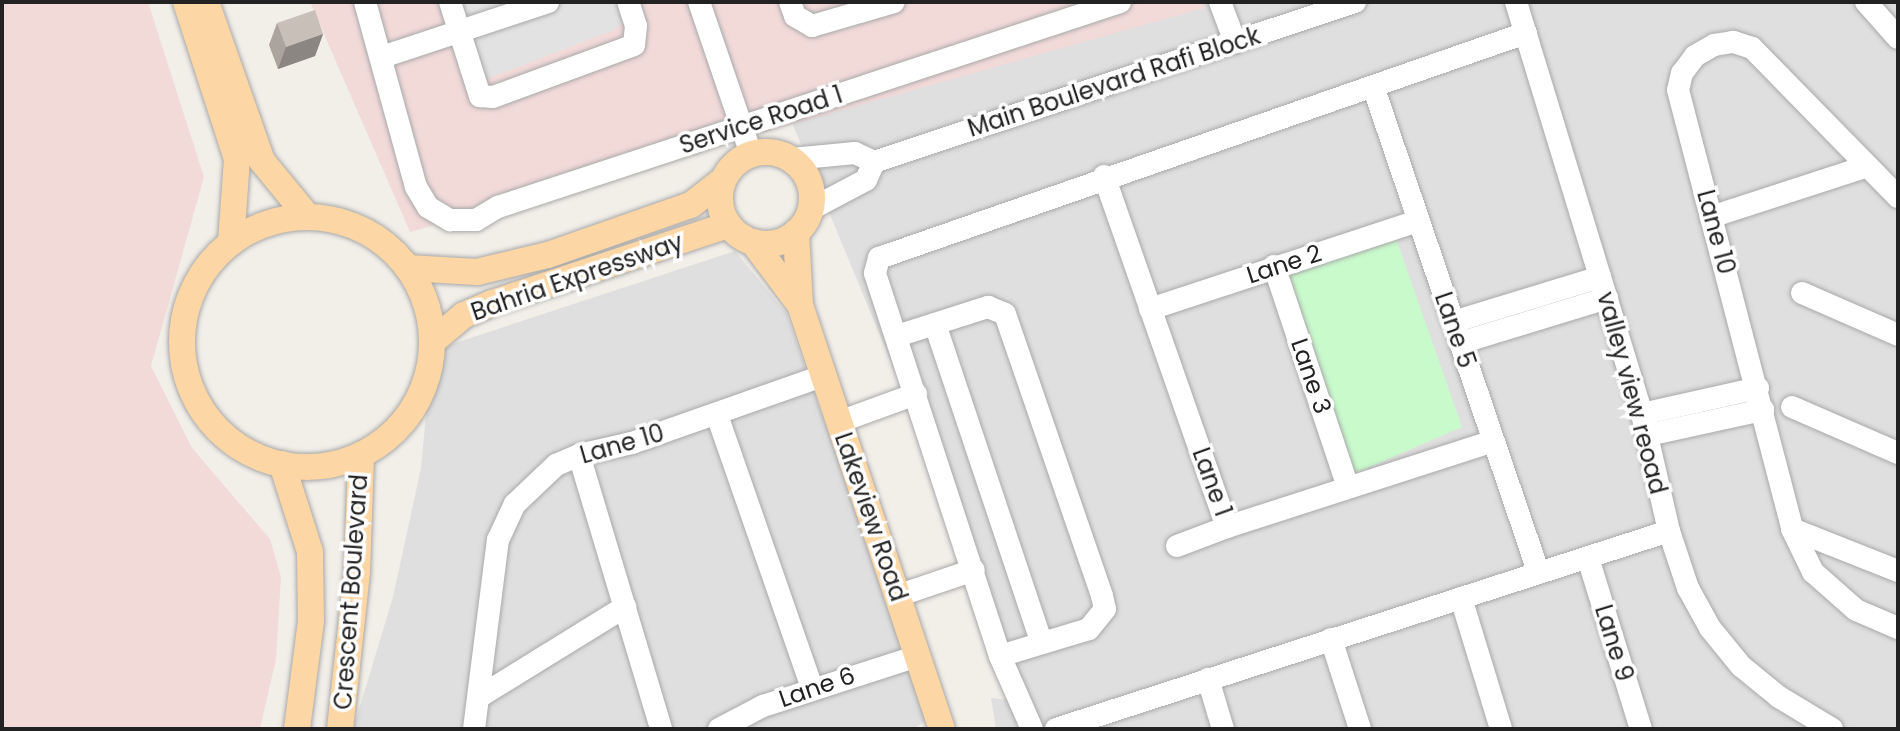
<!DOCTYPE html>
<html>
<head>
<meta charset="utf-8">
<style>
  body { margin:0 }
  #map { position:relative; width:1900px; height:731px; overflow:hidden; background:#f2efe9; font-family:Poppins,sans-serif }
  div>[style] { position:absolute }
  .residential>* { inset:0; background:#e0dfdf }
  .commercial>* { inset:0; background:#f2dad9 }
  .park>* { inset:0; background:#c8facc }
  .parking>* { inset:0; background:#e2e2e2 }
  .roads { filter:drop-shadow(0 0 2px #a9a9a9) drop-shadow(0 0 2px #a9a9a9) }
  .minor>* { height:22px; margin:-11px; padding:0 11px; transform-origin:11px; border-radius:11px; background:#fff }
  .major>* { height:26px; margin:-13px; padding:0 13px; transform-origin:13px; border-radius:13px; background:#fcd6a4 }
  .major>.ring { margin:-13px; padding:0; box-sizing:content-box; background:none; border:26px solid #fcd6a4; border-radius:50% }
  .wall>* { inset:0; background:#aba49e }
  .shaded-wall>* { inset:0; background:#8b8681 }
  .building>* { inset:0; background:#c7bfb8 }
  span { translate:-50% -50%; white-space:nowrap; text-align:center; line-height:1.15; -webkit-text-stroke:7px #fff; paint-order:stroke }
  .street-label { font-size:24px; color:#222 }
  .frame { position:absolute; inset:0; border:4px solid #222; pointer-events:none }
</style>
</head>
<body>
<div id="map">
  <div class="residential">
    <i style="clip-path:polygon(742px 2px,1898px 2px,1898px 729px,996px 729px,991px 698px,1032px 703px)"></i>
    <i style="clip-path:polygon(735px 251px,786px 313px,929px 718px,914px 729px,353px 729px,393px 597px,421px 468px,433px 341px,446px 346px)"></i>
  </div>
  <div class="commercial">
    <i style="clip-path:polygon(2px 2px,148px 2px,204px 177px,151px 366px,192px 448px,270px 539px,281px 577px,276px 659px,260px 729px,2px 729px)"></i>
    <i style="clip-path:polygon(310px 2px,1202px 2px,1204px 8px,410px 232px)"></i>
  </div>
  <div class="park">
    <i style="clip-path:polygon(1393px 230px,1462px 427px,1349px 476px,1280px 267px)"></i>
  </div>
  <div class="parking">
    <i style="clip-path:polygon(442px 2px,620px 2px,625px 19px,614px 30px,466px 87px)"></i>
  </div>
  <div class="roads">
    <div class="minor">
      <i style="left:365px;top:2px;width:192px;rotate:74.6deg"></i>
      <i style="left:416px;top:187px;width:23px;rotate:59deg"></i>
      <i style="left:428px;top:207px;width:26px;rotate:31deg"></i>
      <i style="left:450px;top:220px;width:26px"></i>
      <i style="left:476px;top:220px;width:26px;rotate:-31deg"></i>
      <i style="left:498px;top:207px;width:655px;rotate:-18.24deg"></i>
      <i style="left:450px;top:2px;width:99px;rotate:72.3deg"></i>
      <i style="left:480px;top:96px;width:13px;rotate:4deg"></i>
      <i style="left:493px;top:97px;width:150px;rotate:-20.2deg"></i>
      <i style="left:634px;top:45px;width:19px;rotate:-84deg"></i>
      <i style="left:636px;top:26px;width:25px;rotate:-108deg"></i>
      <i style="left:699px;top:2px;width:161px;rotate:71.1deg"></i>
      <i style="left:790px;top:2px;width:15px;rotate:70deg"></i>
      <i style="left:795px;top:16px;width:20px;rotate:30deg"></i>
      <i style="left:812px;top:26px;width:85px;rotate:-16.3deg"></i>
      <i style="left:1220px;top:2px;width:43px;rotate:69.4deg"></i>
      <i style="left:1516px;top:2px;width:431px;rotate:73deg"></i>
      <i style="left:1642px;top:414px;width:120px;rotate:77deg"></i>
      <i style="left:1669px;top:531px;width:60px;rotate:71.6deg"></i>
      <i style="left:1688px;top:588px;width:46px;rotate:61.2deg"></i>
      <i style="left:1710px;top:628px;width:49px;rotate:50.8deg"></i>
      <i style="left:1741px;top:666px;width:49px;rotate:39.2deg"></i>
      <i style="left:1779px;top:697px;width:62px;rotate:31.1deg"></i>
      <i style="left:1866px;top:2px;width:48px;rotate:48.4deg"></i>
      <i style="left:382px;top:57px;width:175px;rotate:-18.3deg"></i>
      <i style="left:1374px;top:89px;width:509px;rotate:71.21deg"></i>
      <i style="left:792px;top:159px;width:63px;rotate:-5.4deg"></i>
      <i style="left:855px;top:153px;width:21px;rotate:25deg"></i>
      <i style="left:874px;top:162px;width:507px;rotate:-18.4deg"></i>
      <i style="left:1104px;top:176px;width:372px;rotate:70.7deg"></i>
      <i style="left:1227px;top:527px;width:280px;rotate:-17.9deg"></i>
      <i style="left:1898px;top:197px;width:209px;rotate:-134.4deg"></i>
      <i style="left:1752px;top:48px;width:20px;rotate:-162deg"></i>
      <i style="left:1733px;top:42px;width:19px;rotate:171deg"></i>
      <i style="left:1714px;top:45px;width:22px;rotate:150deg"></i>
      <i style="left:1695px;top:56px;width:21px;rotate:127deg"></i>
      <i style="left:1682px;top:73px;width:17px;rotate:103deg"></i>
      <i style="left:1678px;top:90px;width:454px;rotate:75.4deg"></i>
      <i style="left:1792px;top:529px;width:48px;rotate:64deg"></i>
      <i style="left:1813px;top:572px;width:57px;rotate:41.5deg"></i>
      <i style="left:1856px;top:610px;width:46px;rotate:23.2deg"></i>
      <i style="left:811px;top:209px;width:62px;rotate:-27.8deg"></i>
      <i style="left:866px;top:180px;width:20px;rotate:-66deg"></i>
      <i style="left:1711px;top:217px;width:162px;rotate:-18deg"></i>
      <i style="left:1274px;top:266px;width:233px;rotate:71.5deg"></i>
      <i style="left:1802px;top:293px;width:105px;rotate:23.6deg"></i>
      <i style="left:1150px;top:309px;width:282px;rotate:-18.2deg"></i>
      <i style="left:1453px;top:322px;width:154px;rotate:-17deg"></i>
      <i style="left:935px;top:324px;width:336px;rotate:71.5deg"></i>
      <i style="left:897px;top:336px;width:96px;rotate:-17.7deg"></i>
      <i style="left:988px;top:307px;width:18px;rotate:22deg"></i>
      <i style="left:1005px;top:314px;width:298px;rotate:71deg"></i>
      <i style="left:1102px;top:596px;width:13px;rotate:77deg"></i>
      <i style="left:1105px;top:609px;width:26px;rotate:129deg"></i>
      <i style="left:1089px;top:629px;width:93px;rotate:163.1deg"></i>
      <i style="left:1460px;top:343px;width:154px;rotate:-17deg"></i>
      <i style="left:1792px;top:407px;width:116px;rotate:23.5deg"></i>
      <i style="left:1642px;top:414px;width:119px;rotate:-12.6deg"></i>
      <i style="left:717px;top:415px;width:289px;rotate:70.8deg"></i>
      <i style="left:839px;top:422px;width:82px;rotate:-20deg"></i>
      <i style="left:1648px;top:435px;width:118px;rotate:-12.3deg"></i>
      <i style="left:579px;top:455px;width:286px;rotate:73.3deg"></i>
      <i style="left:1792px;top:529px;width:114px;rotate:21.6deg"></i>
      <i style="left:1177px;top:546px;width:53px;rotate:-20.8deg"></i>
      <i style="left:1588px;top:558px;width:179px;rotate:72.8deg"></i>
      <i style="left:897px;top:596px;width:81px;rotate:-18.7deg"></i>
      <i style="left:1461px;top:598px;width:137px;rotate:73deg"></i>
      <i style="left:1331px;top:639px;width:95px;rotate:72.1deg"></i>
      <i style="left:1208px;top:679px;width:52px;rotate:73.3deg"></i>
      <i style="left:479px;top:697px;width:172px;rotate:-31.7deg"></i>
      <i style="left:474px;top:729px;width:191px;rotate:-82.8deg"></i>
      <i style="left:498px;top:540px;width:40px;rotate:-65deg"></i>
      <i style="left:515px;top:504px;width:57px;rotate:-43.6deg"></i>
      <i style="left:556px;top:465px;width:25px;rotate:-23deg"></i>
      <i style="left:579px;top:455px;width:54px;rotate:-12.8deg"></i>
      <i style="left:632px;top:443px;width:201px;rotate:-19.4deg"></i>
      <i style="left:719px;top:729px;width:50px;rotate:-27.6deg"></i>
      <i style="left:763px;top:706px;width:163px;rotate:-17.9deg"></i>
      <i style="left:1032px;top:729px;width:80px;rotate:-113.7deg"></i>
      <i style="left:1000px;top:656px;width:403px;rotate:-108.1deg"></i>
      <i style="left:875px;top:273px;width:16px;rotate:-75deg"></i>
      <i style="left:879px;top:258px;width:685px;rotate:-19.18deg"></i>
      <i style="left:1056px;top:729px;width:644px;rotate:-17.9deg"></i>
    </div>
    <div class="major">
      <i style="left:186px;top:2px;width:165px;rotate:72deg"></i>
      <i style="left:237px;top:159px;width:84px;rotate:94.1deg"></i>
      <i style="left:206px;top:2px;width:169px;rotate:70.6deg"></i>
      <i style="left:262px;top:161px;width:72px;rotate:50.6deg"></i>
      <i class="ring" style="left:720px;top:152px;width:66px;height:66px"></i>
      <i class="ring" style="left:182px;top:217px;width:224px;height:224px"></i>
      <i style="left:796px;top:232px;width:73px;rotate:86.9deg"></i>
      <i style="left:753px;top:242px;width:79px;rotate:53.3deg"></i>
      <i style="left:800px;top:305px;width:447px;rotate:71.5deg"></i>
      <i style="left:408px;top:268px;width:69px;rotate:3.3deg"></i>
      <i style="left:477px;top:272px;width:73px;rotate:-13.5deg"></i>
      <i style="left:548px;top:255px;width:151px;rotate:-19.3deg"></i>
      <i style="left:691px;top:205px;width:39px;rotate:-38deg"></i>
      <i style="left:433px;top:341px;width:40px;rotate:-40deg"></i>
      <i style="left:464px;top:315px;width:30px;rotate:-23deg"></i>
      <i style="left:492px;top:303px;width:249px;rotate:-18.3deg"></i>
      <i style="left:282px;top:464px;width:92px;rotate:72.3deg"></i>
      <i style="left:310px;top:552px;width:69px;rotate:89.2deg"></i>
      <i style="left:311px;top:621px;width:109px;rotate:97.4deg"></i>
      <i style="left:340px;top:729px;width:158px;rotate:-83.8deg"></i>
      <i style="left:357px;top:572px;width:117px;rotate:-88deg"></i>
    </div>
  </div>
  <div class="wall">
    <i style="clip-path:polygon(277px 23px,323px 34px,315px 56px,278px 69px,269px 45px)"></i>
  </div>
  <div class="shaded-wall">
    <i style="clip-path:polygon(323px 34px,315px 56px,278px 69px,286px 47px)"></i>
  </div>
  <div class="building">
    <i style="clip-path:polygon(315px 10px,323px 34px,286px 47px,277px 23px)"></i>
  </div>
  <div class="street-label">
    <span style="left:1114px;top:82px;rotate:-18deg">Main Boulevard Rafi Block</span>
    <span style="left:761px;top:120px;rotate:-18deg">Service Road 1</span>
    <span style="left:1716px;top:232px;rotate:75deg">Lane 10</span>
    <span style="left:1284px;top:264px;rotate:-18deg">Lane 2</span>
    <span style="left:577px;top:277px;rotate:-19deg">Bahria Expressway</span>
    <span style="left:1455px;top:330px;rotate:71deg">Lane 5</span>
    <span style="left:1311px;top:376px;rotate:71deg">Lane 3</span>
    <span style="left:1632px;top:393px;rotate:75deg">valley view reoad</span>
    <span style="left:622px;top:444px;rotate:-16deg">Lane 10</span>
    <span style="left:1212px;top:482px;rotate:70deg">Lane 1</span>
    <span style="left:871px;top:517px;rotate:71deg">Lakeview Road</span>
    <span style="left:351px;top:592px;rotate:-86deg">Crescent Boulevard</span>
    <span style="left:1614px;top:643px;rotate:73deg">Lane 9</span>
    <span style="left:817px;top:687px;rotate:-19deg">Lane 6</span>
  </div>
  <div class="frame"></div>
</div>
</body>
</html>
